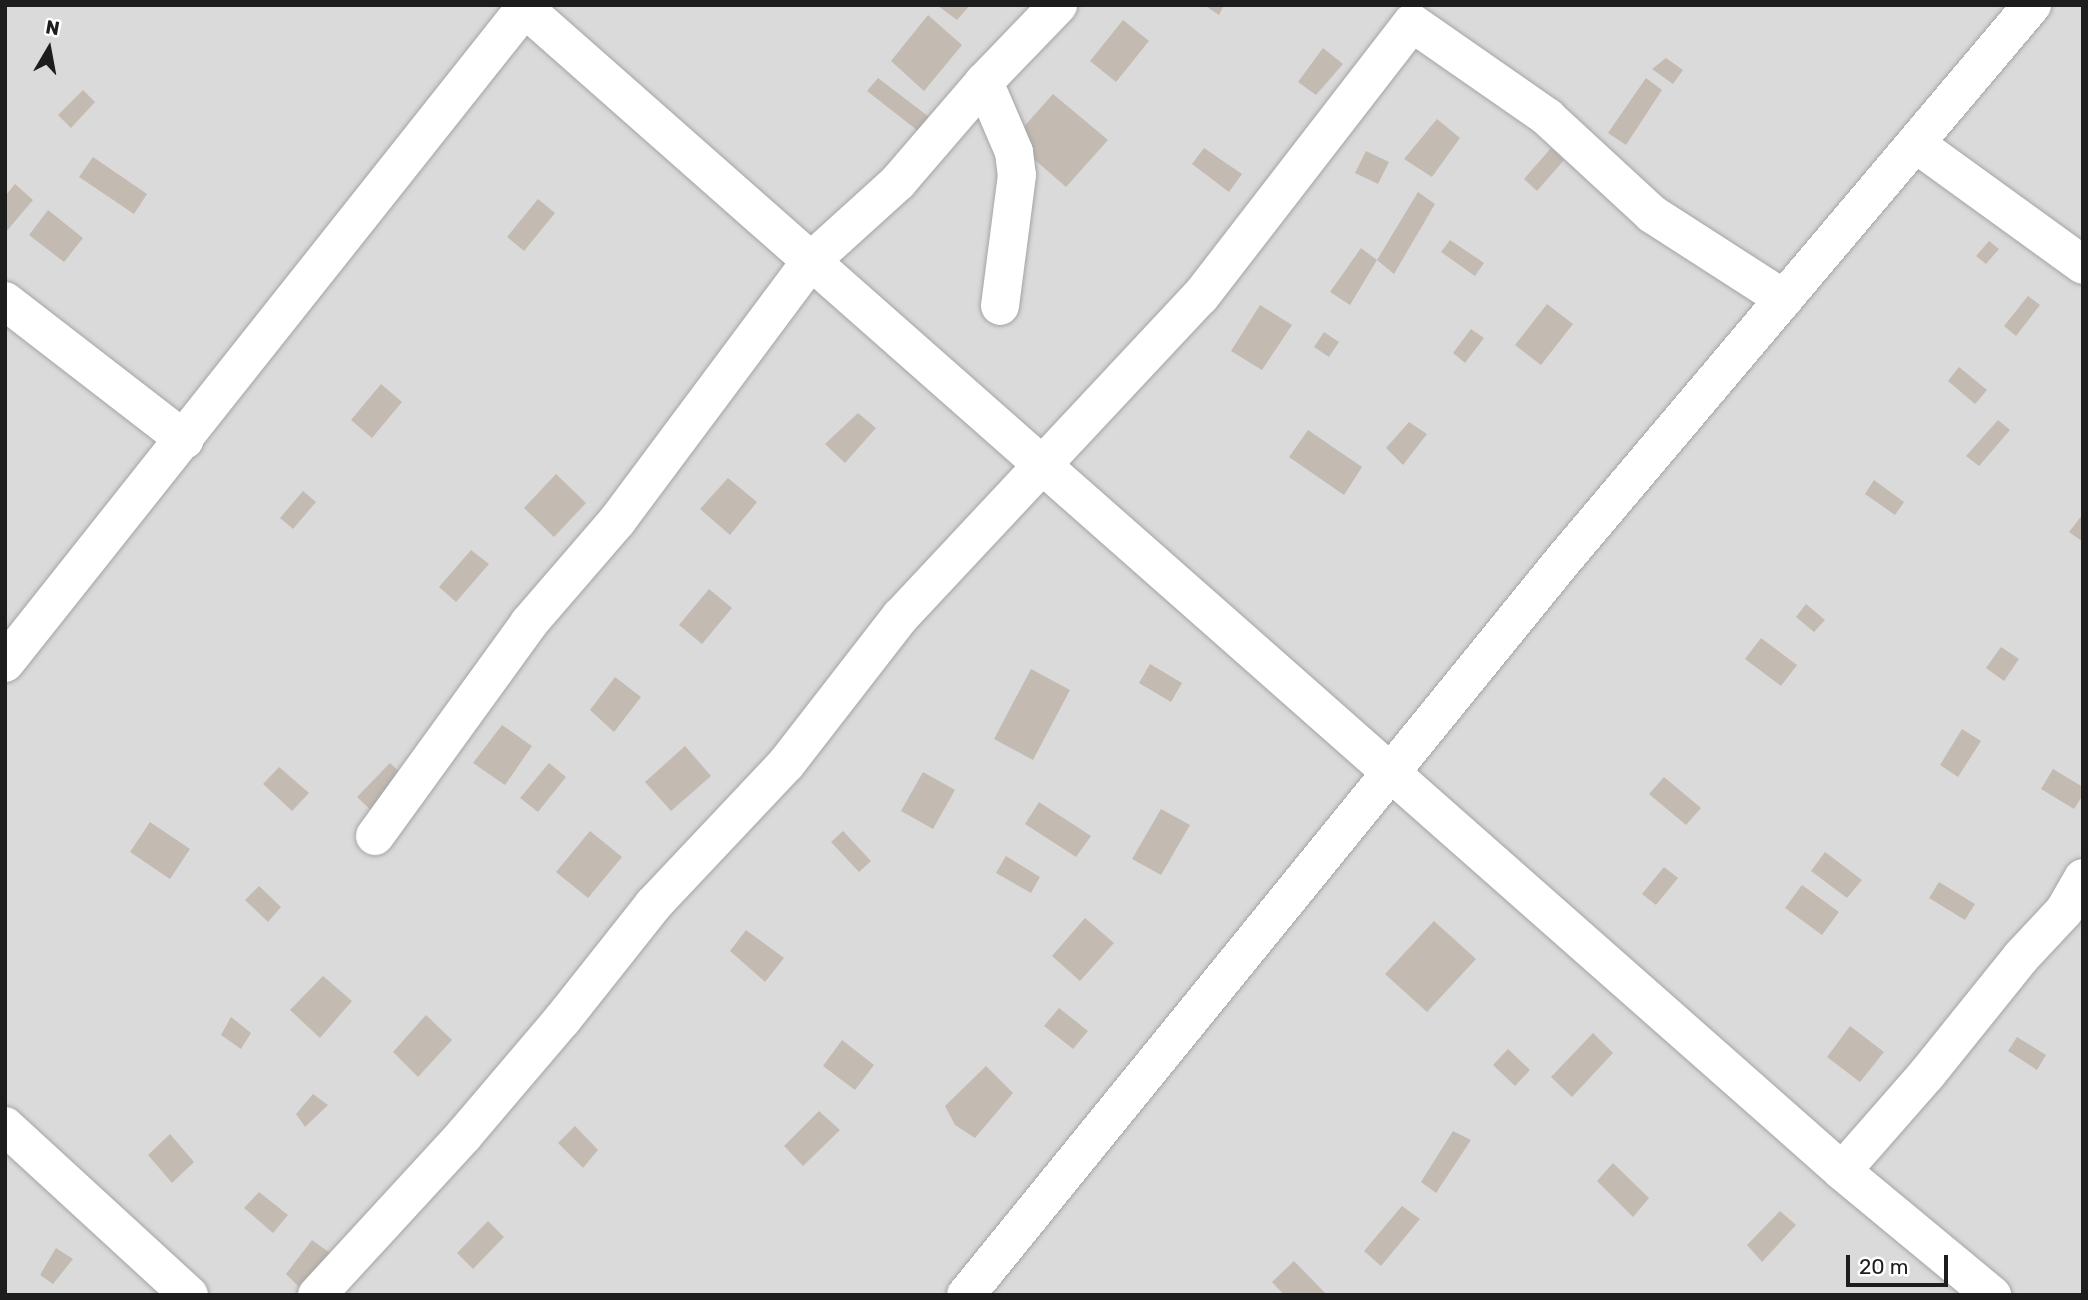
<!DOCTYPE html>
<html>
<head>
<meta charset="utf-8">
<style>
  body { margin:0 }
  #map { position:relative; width:2088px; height:1300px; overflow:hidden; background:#efebe3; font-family:Rubik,sans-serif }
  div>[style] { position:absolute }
  .residential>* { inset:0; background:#dbdada }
  .building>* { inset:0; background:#c3bab2 }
  .roads { filter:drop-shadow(0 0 2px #a4a4a4) drop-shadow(0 0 2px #a4a4a4) }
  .minor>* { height:38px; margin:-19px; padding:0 19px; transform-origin:19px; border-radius:19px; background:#fff }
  span { translate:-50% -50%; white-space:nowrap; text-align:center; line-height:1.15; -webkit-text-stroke:6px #fff; paint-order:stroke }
  .frame { position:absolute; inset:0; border:7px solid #1d1d1d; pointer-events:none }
  .north { position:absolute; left:14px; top:14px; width:70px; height:70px; -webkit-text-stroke:5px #fff; paint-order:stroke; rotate:10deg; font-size:19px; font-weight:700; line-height:28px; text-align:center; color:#1d1d1d }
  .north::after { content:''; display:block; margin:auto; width:24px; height:32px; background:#1d1d1d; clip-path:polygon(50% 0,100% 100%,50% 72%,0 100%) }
  .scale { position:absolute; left:1846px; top:1255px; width:102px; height:32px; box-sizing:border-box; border:4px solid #1d1d1d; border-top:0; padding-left:9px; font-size:21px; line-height:24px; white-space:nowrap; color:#1d1d1d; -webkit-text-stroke:5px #fff; paint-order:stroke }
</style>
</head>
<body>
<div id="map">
  <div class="residential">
    <i style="clip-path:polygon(5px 5px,2083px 5px,2083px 1295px,5px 1295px)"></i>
  </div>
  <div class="building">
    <i style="clip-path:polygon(937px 5px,970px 5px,957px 20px)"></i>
    <i style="clip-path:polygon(1204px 5px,1224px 5px,1219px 15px)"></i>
    <i style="clip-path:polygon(928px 15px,962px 45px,924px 91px,891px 61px)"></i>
    <i style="clip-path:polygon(1123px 20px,1149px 41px,1116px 82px,1090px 61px)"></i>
    <i style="clip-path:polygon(1323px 48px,1343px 64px,1316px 95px,1298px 82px)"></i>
    <i style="clip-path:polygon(1666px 58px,1683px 70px,1673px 84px,1652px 69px)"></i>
    <i style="clip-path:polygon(878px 78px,933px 120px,922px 134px,867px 91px)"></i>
    <i style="clip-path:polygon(1646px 78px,1662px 90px,1626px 145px,1608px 133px)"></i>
    <i style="clip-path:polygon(83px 90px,95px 102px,71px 128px,58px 115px)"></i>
    <i style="clip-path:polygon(1053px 94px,1108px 140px,1066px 187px,1012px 140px)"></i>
    <i style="clip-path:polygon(1437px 119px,1460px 138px,1432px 177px,1404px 159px)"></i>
    <i style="clip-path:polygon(1204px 148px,1242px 174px,1229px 192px,1192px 164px)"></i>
    <i style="clip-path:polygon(1551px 148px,1564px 160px,1537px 191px,1524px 179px)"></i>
    <i style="clip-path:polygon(1366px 151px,1389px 162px,1378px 184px,1355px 173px)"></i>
    <i style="clip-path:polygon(93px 157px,147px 194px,134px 214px,79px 177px)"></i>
    <i style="clip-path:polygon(15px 184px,33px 200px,5px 233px,5px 196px)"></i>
    <i style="clip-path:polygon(1418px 192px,1435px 204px,1394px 274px,1377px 260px)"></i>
    <i style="clip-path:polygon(538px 199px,555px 213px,524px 251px,507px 237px)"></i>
    <i style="clip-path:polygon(48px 210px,83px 238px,64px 262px,29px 235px)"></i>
    <i style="clip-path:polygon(1450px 240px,1484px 263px,1475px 276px,1441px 252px)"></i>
    <i style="clip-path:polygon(1989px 241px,1999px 249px,1986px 264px,1976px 256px)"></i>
    <i style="clip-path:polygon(1361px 248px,1377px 260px,1350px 305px,1330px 292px)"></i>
    <i style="clip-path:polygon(2028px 296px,2040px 305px,2016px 336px,2004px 326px)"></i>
    <i style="clip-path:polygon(1547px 304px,1573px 324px,1541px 365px,1515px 345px)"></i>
    <i style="clip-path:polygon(1260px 305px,1292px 325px,1262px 370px,1231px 351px)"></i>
    <i style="clip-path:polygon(1471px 329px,1484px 338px,1465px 363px,1453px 353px)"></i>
    <i style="clip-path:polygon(1324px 332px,1339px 342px,1329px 357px,1314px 347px)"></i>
    <i style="clip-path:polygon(1959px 367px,1987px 390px,1975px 404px,1948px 381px)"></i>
    <i style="clip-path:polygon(381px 384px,402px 402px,372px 438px,351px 420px)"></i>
    <i style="clip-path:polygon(858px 413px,876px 428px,845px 463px,825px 444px)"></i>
    <i style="clip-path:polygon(1998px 420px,2010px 430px,1979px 466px,1966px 456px)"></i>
    <i style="clip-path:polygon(1409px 422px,1427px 434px,1403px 465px,1386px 448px)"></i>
    <i style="clip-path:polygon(1308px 430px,1362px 467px,1344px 495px,1289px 457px)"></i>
    <i style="clip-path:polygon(556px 474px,586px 503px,554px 537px,524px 508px)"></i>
    <i style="clip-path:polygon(728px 478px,757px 502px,730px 535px,700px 509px)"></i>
    <i style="clip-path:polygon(1874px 480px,1904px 502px,1895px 515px,1865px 494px)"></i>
    <i style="clip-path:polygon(303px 491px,316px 502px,293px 529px,280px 518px)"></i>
    <i style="clip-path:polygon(2083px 514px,2083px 542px,2069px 532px)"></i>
    <i style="clip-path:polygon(471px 550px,489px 564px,456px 602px,439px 587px)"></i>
    <i style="clip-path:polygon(709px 589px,732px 608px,702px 644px,679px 625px)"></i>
    <i style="clip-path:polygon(1806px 604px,1825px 620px,1814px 632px,1796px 617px)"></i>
    <i style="clip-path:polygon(1761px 638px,1797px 665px,1781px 686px,1745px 659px)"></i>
    <i style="clip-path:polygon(2001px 647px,2019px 659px,2004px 681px,1986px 668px)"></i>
    <i style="clip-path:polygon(1150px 664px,1182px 683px,1171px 702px,1139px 683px)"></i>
    <i style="clip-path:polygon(1031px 669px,1070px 690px,1033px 760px,994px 739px)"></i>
    <i style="clip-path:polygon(615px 677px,641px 697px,614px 732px,590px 710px)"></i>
    <i style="clip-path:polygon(502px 725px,532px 746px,505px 785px,473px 763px)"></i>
    <i style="clip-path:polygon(1962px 729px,1981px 741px,1958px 777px,1940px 765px)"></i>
    <i style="clip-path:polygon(685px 746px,711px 776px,671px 811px,645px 782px)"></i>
    <i style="clip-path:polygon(390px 763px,409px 781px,376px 815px,357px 797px)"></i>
    <i style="clip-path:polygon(549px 763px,566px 777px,538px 812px,520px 798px)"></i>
    <i style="clip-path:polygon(279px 767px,309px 793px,292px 811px,263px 784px)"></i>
    <i style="clip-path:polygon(2053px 769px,2083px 787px,2083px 795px,2074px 809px,2041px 789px)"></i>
    <i style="clip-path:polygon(923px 772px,955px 790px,933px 829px,901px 811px)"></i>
    <i style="clip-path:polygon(1664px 777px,1701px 808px,1686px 825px,1649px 794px)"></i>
    <i style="clip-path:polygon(1039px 802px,1091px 836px,1076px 857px,1025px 824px)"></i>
    <i style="clip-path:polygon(1161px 809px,1190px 825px,1161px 875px,1132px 859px)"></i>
    <i style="clip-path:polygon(150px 822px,190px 849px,170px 879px,130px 852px)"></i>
    <i style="clip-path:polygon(590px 831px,622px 857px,588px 898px,556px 872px)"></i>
    <i style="clip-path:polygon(843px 831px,871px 861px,859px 872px,831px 842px)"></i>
    <i style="clip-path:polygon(1825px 852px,1862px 880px,1847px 898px,1811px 871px)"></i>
    <i style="clip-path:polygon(1006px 856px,1040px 877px,1031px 893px,996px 873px)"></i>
    <i style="clip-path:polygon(1664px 867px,1678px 878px,1656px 905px,1642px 894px)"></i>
    <i style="clip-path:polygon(1939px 882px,1975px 904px,1965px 920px,1929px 898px)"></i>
    <i style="clip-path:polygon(1802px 885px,1839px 912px,1822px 935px,1785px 908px)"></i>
    <i style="clip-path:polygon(259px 886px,281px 907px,268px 922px,245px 900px)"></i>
    <i style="clip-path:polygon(1085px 918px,1114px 943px,1080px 981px,1052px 956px)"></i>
    <i style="clip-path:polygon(1434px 921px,1476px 959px,1427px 1012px,1385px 974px)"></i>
    <i style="clip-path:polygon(746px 930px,784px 958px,765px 982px,730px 951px)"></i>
    <i style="clip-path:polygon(323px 976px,352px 1001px,320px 1038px,290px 1010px)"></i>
    <i style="clip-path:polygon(1059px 1008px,1088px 1031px,1073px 1049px,1044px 1026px)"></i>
    <i style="clip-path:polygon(426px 1015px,452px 1040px,418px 1077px,393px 1052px)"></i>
    <i style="clip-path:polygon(231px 1017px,251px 1033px,241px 1049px,221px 1035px)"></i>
    <i style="clip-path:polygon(1850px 1026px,1884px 1052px,1860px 1082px,1827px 1057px)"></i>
    <i style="clip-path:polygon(1593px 1033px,1613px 1053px,1572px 1097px,1551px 1077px)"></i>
    <i style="clip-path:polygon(2017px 1037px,2046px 1055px,2037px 1070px,2008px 1051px)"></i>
    <i style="clip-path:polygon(842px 1040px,874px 1065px,855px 1090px,823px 1066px)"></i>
    <i style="clip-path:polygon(1508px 1049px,1530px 1070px,1515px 1086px,1493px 1065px)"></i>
    <i style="clip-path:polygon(986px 1066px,1013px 1093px,975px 1138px,955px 1125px,945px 1106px)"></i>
    <i style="clip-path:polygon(313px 1094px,328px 1105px,305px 1127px,296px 1114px)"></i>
    <i style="clip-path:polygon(819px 1111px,840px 1130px,803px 1166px,784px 1146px)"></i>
    <i style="clip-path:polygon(575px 1126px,598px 1150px,583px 1168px,558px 1143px)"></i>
    <i style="clip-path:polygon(1453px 1131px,1471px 1140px,1436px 1193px,1421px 1182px)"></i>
    <i style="clip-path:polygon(170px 1134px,194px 1162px,172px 1183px,148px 1155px)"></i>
    <i style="clip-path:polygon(1613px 1163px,1649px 1198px,1633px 1217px,1597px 1181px)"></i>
    <i style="clip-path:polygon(259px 1192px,288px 1215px,273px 1233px,244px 1208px)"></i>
    <i style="clip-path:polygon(1402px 1206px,1420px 1219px,1381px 1266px,1364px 1251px)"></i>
    <i style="clip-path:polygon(1780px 1211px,1796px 1225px,1762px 1262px,1747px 1245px)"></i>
    <i style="clip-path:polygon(488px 1221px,504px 1237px,473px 1269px,457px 1253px)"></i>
    <i style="clip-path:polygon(312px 1240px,330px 1253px,301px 1289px,286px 1274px)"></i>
    <i style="clip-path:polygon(56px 1248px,73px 1259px,53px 1284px,40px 1275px)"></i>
    <i style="clip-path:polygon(1294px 1261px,1325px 1293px,1284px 1295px,1272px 1282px)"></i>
  </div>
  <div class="roads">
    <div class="minor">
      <i style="left:521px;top:5px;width:1762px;rotate:41.43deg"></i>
      <i style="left:1842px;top:1171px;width:195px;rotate:39.6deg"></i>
      <i style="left:984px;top:82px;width:76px;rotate:66.8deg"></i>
      <i style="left:1014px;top:152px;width:23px;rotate:83deg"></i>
      <i style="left:1017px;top:175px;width:132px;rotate:97.4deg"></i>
      <i style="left:1916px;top:144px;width:206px;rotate:35.9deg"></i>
      <i style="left:5px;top:301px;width:227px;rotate:37.7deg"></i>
      <i style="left:5px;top:663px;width:840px;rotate:-51.57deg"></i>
      <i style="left:375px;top:836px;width:263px;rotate:-54.1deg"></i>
      <i style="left:529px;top:623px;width:135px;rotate:-49.2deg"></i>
      <i style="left:617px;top:521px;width:324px;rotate:-53.3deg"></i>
      <i style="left:811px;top:261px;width:118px;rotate:-42.2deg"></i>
      <i style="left:898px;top:182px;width:132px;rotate:-49.3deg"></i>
      <i style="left:984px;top:82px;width:107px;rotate:-46.1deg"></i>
      <i style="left:5px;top:1126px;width:250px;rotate:42.6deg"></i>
      <i style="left:1842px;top:1171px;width:129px;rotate:-48.8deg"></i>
      <i style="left:1927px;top:1074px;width:150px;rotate:-51.2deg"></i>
      <i style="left:2021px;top:957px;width:63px;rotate:-46.9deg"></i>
      <i style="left:2064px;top:911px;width:38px;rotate:-60deg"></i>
      <i style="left:317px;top:1295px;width:217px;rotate:-47.4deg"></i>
      <i style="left:464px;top:1135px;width:151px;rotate:-49.6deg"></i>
      <i style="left:562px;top:1020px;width:147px;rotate:-51.6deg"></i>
      <i style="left:653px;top:905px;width:194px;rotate:-46.7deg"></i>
      <i style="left:786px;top:764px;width:187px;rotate:-52.2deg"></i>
      <i style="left:901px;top:616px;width:437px;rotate:-46.9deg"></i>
      <i style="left:1200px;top:297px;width:346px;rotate:-52.3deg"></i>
      <i style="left:1412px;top:23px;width:165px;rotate:34.8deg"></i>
      <i style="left:1547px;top:117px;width:143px;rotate:42.7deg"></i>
      <i style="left:1652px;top:214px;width:157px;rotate:32.8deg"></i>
      <i style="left:966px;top:1295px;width:950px;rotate:-50.9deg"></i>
      <i style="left:1565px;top:558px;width:724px;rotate:-49.82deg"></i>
    </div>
  </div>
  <div class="frame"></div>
  <div class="north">N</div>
  <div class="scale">20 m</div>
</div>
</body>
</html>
